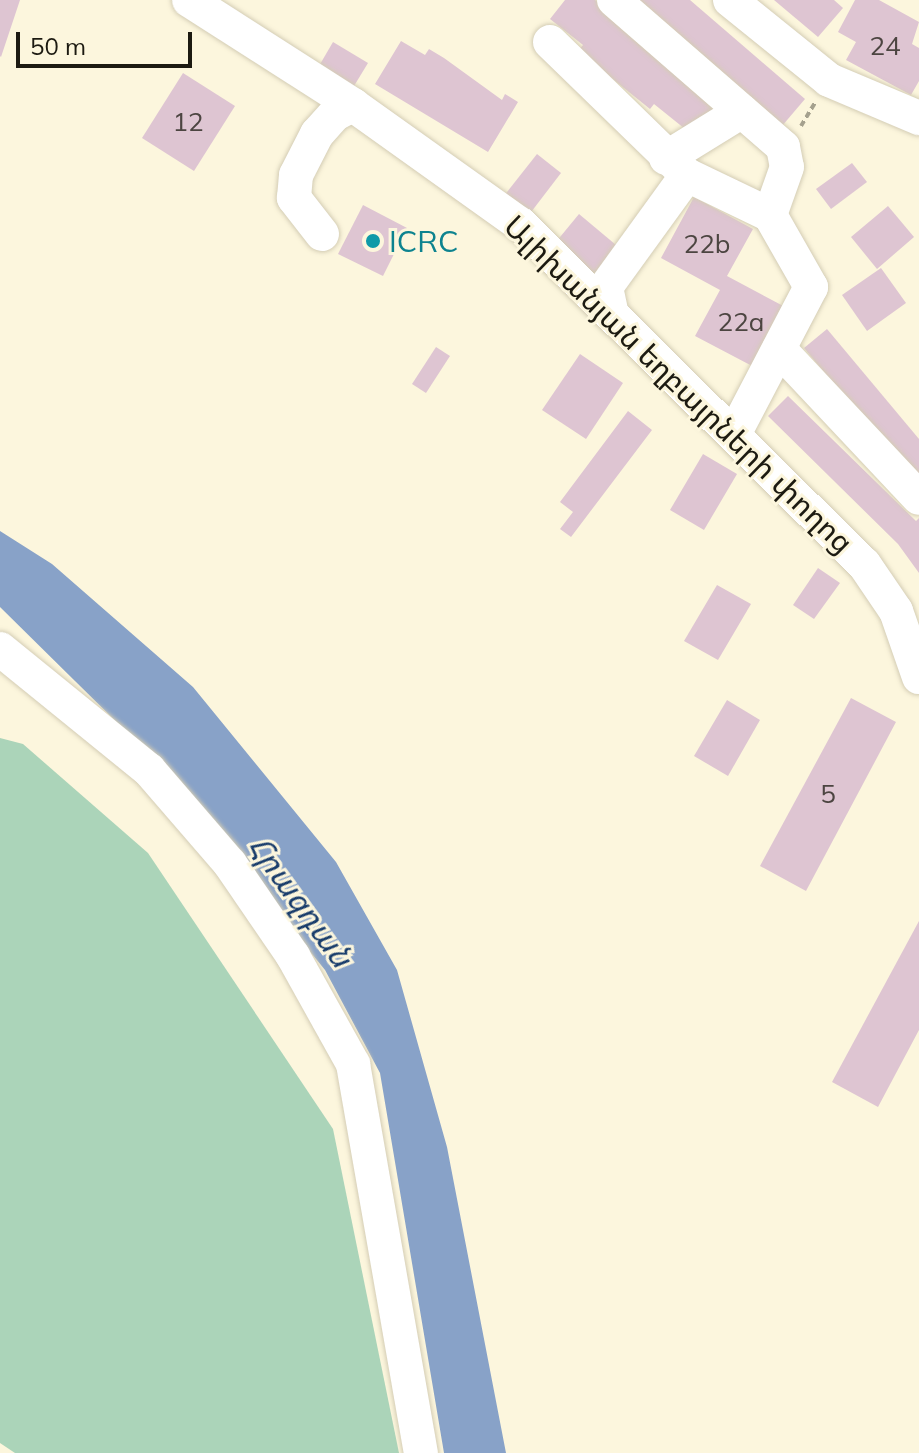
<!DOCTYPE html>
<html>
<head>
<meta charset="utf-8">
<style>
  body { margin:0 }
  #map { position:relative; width:919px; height:1453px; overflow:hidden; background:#fcf6dd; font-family:Mulish,"Noto Sans Armenian",sans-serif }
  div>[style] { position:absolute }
  .green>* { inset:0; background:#abd4b9 }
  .water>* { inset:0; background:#88a2c8 }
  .building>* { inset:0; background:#dec5d2 }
  .path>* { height:4px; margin-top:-2px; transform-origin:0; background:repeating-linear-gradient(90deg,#a5a18e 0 6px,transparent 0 10px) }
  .roads { filter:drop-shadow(0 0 2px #d4cdb5) drop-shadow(0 0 2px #d4cdb5) }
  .minor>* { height:34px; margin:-17px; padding:0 17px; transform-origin:17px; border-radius:17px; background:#fff }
  .dots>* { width:22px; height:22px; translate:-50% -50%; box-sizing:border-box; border:4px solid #fcf6dd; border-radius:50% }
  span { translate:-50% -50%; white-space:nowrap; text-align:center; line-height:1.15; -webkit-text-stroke:6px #fcf6dd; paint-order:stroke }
  .number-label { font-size:26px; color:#4c4541 }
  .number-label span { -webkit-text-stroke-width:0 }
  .culture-label { font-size:30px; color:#0d838f }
  .left { translate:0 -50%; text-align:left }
  .street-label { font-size:30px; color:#1c1a11 }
  .water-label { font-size:32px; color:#183c6b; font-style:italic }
  .scale { position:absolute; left:16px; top:32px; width:176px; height:36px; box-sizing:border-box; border:4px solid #1c1a11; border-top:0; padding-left:10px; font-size:24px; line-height:28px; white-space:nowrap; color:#1c1a11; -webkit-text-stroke:6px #fcf6dd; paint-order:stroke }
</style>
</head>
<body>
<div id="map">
  <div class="green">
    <i style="clip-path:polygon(0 738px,23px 744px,148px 853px,333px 1129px,399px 1453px,15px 1453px,0 1443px)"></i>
  </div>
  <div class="water">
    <i style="clip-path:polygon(0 531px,52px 564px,193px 687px,336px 862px,397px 970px,447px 1147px,506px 1453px,444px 1453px,380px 1073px,325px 970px,151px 756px,0 607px)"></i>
  </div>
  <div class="building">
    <i style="clip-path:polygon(0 0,20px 0,1px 57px,0 56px)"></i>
    <i style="clip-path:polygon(565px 0,595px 0,722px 104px,695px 137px,654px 104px,650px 109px,578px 51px,583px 45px,550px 19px)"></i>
    <i style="clip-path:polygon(635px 0,690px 0,805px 99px,782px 126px)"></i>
    <i style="clip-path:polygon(774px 0,834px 0,843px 8px,818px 37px)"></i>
    <i style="clip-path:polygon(855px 0,879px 0,919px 22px,912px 44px,919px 48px,919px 81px,911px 95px,846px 60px,856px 42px,838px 32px)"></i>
    <i style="clip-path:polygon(401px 41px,425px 55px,429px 49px,444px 58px,502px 100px,505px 94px,518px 102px,488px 152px,375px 84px)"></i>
    <i style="clip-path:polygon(333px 42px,368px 63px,354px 86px,319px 66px)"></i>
    <i style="clip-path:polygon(183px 73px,235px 106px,194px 171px,142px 138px)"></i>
    <i style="clip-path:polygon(537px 154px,561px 173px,525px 220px,500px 201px)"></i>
    <i style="clip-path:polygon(852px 163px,867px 182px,831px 209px,816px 189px)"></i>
    <i style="clip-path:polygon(694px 197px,753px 229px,727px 276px,787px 308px,754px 367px,695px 336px,720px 290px,661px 258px)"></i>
    <i style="clip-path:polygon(363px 205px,407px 228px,383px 276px,338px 254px)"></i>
    <i style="clip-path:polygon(888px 206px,914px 237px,877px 269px,851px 237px)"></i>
    <i style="clip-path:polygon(579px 214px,622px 250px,594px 283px,551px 248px)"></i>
    <i style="clip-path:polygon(881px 268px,906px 303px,867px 331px,842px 295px)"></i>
    <i style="clip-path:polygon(827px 329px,919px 439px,919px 486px,804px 348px)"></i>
    <i style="clip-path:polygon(436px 347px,450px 356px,426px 393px,412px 384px)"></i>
    <i style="clip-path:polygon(580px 354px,623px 383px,586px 439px,542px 410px)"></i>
    <i style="clip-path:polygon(788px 396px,916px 521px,919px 518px,919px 573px,898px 544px,768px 416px)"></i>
    <i style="clip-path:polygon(628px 411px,652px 430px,571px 537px,560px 529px,573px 512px,560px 502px)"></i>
    <i style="clip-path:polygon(703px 454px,737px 474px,704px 530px,670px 510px)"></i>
    <i style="clip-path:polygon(818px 568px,840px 583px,814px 619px,793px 605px)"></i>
    <i style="clip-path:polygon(717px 585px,751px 604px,718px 660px,684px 641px)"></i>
    <i style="clip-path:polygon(851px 698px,896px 722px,806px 891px,760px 866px)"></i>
    <i style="clip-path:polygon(727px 700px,760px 720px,728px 776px,694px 756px)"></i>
    <i style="clip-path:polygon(919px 921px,919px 1030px,878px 1107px,832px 1082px)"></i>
  </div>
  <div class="path">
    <i style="left:801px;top:126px;width:27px;rotate:-59deg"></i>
  </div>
  <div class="roads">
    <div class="minor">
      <i style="left:189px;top:0;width:195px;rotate:32.6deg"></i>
      <i style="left:353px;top:105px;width:205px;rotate:35.5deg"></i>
      <i style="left:520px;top:224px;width:484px;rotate:44.7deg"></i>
      <i style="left:864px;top:564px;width:57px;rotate:55.8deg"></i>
      <i style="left:896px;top:611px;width:70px;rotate:70.8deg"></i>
      <i style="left:614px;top:0;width:224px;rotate:41deg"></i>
      <i style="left:783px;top:147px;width:20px;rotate:79deg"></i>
      <i style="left:787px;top:167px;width:51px;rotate:109.5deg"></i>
      <i style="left:730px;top:0;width:127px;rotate:38.9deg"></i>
      <i style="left:829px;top:80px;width:98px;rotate:22.9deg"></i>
      <i style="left:550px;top:42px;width:191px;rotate:44.2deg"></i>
      <i style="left:687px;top:175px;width:138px;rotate:125.9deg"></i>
      <i style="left:606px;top:287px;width:25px;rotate:78deg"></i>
      <i style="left:666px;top:158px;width:89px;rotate:-31.7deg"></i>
      <i style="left:687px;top:175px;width:92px;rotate:25.7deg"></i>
      <i style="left:770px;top:215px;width:83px;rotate:60.3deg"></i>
      <i style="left:811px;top:287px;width:166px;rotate:117.6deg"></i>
      <i style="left:322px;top:234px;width:46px;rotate:-127.9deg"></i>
      <i style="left:294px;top:198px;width:23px;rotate:-85deg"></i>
      <i style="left:296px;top:175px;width:46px;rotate:-62.9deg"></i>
      <i style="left:317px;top:134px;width:27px;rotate:-48deg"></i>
      <i style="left:335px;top:114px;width:20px;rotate:-27deg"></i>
      <i style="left:779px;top:349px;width:204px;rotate:46.8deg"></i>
      <i style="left:0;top:649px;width:192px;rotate:39.1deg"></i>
      <i style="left:149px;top:770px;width:124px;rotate:49.2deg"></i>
      <i style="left:230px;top:864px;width:112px;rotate:55.6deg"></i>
      <i style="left:293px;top:956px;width:124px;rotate:60.9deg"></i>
      <i style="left:353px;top:1064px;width:395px;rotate:80.1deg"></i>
    </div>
  </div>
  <div class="dots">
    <i style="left:373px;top:241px;background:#0f9aa8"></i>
  </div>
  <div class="number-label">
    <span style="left:885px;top:46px">24</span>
    <span style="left:188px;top:122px">12</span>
    <span style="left:707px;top:244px">22b</span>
    <span style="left:741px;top:322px">22a</span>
    <span style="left:828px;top:794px">5</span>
  </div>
  <div class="culture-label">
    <span class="left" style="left:389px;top:241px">ICRC</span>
  </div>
  <div class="street-label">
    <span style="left:679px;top:384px;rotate:44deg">Ալիխանյան եղբայրների փողոց</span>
  </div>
  <div class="water-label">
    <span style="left:301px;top:901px;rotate:54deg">Հրազդան</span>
  </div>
  <div class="scale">50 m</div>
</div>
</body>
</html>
